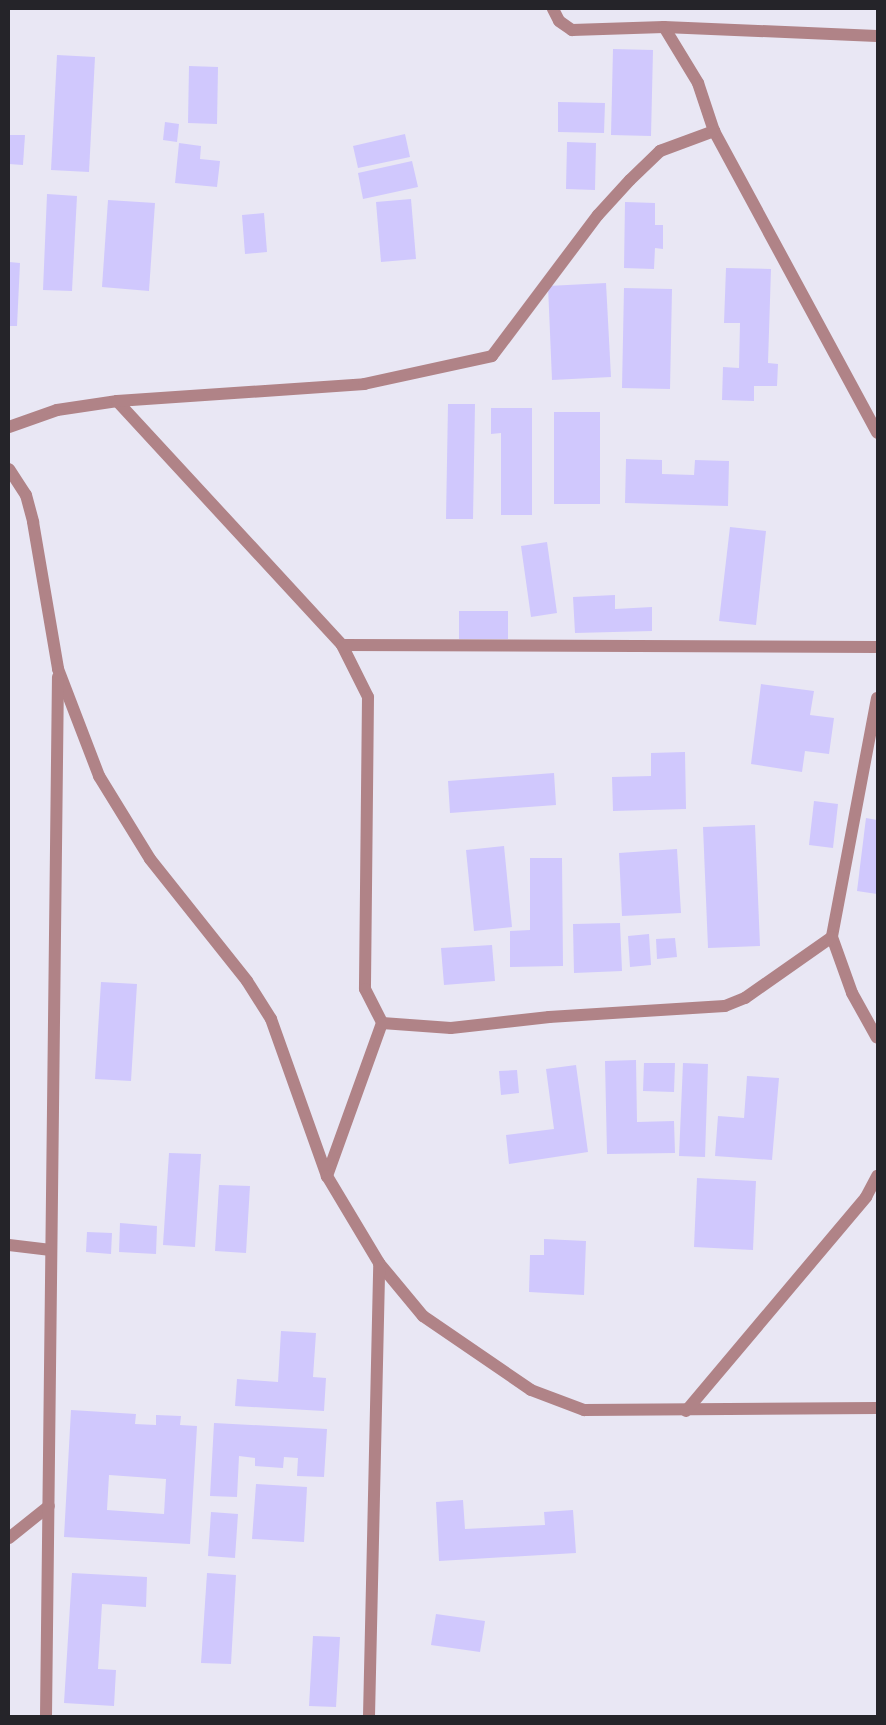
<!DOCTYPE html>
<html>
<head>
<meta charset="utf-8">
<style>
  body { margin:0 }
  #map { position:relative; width:886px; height:1725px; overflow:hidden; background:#e9e7f4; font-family:"Source Serif 4",serif }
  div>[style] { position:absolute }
  .building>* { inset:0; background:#d0c8fd }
  .minor>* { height:12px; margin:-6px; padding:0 6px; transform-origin:6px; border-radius:6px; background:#b08387 }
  span { translate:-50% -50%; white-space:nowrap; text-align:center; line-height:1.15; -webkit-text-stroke:4px #fff; paint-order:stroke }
  .frame { position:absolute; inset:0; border:10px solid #252429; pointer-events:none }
</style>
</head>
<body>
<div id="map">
  <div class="building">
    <i style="clip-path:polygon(613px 49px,653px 50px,651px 136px,611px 135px)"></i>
    <i style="clip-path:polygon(57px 55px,95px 57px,89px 172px,51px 170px)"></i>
    <i style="clip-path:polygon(189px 66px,218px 67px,217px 124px,188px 123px)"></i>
    <i style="clip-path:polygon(558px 102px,605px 103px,604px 133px,558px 132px)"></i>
    <i style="clip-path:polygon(165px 122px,179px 124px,177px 142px,163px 140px)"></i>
    <i style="clip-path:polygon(405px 134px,410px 157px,358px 168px,353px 146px)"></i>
    <i style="clip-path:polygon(9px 135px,25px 135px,23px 165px,9px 164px)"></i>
    <i style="clip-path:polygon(567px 142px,596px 143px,595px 190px,566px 189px)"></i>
    <i style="clip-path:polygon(179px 143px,201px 146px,200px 159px,220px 161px,217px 187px,175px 183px)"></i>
    <i style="clip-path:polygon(412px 161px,418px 187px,363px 199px,358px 173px)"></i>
    <i style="clip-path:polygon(47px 194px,77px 196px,72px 291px,43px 290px)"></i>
    <i style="clip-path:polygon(411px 199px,416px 259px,381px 262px,376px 202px)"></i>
    <i style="clip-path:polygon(108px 200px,155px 203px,149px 291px,102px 287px)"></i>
    <i style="clip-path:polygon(625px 202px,655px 203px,655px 225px,663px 225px,663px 249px,655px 248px,654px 269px,624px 268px)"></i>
    <i style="clip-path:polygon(264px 213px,267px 252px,245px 254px,242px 215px)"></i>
    <i style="clip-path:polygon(9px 262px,20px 263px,17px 326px,9px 326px)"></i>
    <i style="clip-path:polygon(726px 268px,771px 269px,768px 363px,778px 364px,777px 386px,754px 386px,754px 401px,722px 400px,723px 367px,739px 368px,740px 323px,724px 323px)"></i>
    <i style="clip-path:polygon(606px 283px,611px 377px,552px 380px,548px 286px)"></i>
    <i style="clip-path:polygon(624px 288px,672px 289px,670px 389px,622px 388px)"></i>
    <i style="clip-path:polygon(448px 404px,475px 404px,473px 519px,446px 519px)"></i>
    <i style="clip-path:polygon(491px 408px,532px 408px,532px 515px,501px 515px,501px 433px,491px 434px)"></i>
    <i style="clip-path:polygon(554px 412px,600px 412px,600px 504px,554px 504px)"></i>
    <i style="clip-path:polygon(626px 459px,662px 460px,662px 474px,694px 475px,695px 460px,729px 461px,728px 506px,625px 503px)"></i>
    <i style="clip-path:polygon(730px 527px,766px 531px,756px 625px,719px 621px)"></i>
    <i style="clip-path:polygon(547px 542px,557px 613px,531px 617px,521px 546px)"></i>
    <i style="clip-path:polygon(615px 595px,615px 609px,652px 607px,652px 631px,575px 633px,573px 597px)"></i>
    <i style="clip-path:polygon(459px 611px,508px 611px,508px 639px,459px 639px)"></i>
    <i style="clip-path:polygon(761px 684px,814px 691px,810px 715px,834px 718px,829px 754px,805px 751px,802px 772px,751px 764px)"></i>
    <i style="clip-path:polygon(685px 752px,686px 809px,613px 811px,612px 777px,651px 776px,651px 753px)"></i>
    <i style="clip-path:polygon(554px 773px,556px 805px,450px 813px,448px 781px)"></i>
    <i style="clip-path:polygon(814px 801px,838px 804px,833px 848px,809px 845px)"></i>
    <i style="clip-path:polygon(866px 818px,877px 820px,877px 894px,857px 891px)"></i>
    <i style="clip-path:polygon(755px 825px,760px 946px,708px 948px,703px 827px)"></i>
    <i style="clip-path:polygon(504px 846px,512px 927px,474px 931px,466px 850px)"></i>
    <i style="clip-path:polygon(677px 849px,681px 913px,622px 916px,619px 853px)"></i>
    <i style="clip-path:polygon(530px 858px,562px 858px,563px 966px,510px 967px,510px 931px,530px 930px)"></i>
    <i style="clip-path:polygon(620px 923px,622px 971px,574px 973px,573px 924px)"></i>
    <i style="clip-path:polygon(649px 934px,651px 965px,630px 967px,628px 936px)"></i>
    <i style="clip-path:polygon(675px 938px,677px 957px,657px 959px,656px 939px)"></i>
    <i style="clip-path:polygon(492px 945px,495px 981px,444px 985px,441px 948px)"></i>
    <i style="clip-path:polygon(101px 982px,137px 984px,131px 1081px,95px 1079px)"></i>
    <i style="clip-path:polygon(636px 1060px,637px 1122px,674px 1121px,675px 1153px,607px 1154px,605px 1061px)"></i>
    <i style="clip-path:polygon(644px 1063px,675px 1063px,674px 1092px,643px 1091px)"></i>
    <i style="clip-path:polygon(683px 1063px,708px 1064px,705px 1157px,679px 1156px)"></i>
    <i style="clip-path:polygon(576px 1065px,588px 1152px,509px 1164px,506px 1135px,554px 1129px,546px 1069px)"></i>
    <i style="clip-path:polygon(517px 1070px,519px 1093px,501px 1095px,499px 1071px)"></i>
    <i style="clip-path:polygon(747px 1076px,779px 1078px,772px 1160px,715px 1156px,718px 1116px,744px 1118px)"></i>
    <i style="clip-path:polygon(169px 1153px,201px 1154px,195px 1247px,163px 1245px)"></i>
    <i style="clip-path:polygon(697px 1178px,756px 1181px,753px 1250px,694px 1247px)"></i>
    <i style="clip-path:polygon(219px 1185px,250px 1186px,246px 1253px,215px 1251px)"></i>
    <i style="clip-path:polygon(120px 1223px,157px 1226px,156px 1254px,119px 1252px)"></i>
    <i style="clip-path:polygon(87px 1232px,112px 1233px,111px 1254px,86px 1252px)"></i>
    <i style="clip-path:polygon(544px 1239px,586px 1241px,584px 1295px,529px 1292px,530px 1255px,544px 1255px)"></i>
    <i style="clip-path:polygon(281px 1331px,316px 1333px,313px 1377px,326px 1378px,324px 1411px,235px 1406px,237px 1379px,278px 1382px)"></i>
    <i style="clip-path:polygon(evenodd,71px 1410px,136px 1414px,135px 1424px,156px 1425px,156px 1415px,181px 1416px,180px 1425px,197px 1426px,190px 1544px,64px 1537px,71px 1410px,109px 1475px,166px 1479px,164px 1514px,107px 1510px,109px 1475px)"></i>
    <i style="clip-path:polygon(214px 1423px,327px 1429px,324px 1477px,297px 1476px,298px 1458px,284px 1457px,283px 1468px,255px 1466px,255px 1458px,239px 1456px,237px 1497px,210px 1496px)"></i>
    <i style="clip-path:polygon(256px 1484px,307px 1487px,304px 1542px,252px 1539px)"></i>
    <i style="clip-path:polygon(463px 1500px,465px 1529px,545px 1525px,544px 1512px,573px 1510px,576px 1553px,439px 1561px,436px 1502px)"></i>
    <i style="clip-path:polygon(211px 1512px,238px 1514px,235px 1558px,208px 1556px)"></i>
    <i style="clip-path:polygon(72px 1573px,147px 1577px,146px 1607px,102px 1604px,98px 1669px,116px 1670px,114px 1706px,64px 1703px)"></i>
    <i style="clip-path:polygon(207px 1573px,236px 1575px,231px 1664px,201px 1663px)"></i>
    <i style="clip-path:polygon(436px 1614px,485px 1621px,480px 1652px,431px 1645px)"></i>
    <i style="clip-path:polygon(313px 1636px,340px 1637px,336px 1707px,309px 1706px)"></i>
  </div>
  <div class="minor">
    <i style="left:553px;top:9px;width:13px;rotate:63deg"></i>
    <i style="left:559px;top:21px;width:16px;rotate:35deg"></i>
    <i style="left:572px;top:30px;width:92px;rotate:-1.9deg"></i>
    <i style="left:664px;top:27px;width:213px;rotate:2.4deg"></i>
    <i style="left:664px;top:27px;width:66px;rotate:58.7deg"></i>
    <i style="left:698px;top:83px;width:51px;rotate:71.6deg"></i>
    <i style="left:714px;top:131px;width:343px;rotate:61.6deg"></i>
    <i style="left:117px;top:401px;width:332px;rotate:47.3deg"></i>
    <i style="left:342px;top:645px;width:58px;rotate:63.4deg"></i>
    <i style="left:368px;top:697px;width:292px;rotate:90.6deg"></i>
    <i style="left:365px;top:989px;width:38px;rotate:63deg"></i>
    <i style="left:382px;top:1023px;width:163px;rotate:109.8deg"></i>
    <i style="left:9px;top:427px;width:51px;rotate:-19.5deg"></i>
    <i style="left:57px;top:410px;width:61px;rotate:-8.5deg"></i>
    <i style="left:117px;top:401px;width:248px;rotate:-3.9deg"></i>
    <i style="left:364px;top:384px;width:131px;rotate:-12.3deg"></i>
    <i style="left:492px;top:356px;width:176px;rotate:-53.1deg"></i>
    <i style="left:598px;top:215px;width:47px;rotate:-47.6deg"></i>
    <i style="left:630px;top:180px;width:42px;rotate:-44deg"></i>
    <i style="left:660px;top:151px;width:58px;rotate:-20.3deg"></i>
    <i style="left:9px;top:469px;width:31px;rotate:57deg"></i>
    <i style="left:26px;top:495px;width:28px;rotate:75deg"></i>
    <i style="left:33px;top:522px;width:149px;rotate:80.3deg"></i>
    <i style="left:58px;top:669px;width:115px;rotate:69deg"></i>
    <i style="left:99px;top:776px;width:97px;rotate:58.4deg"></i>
    <i style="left:150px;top:859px;width:156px;rotate:51.5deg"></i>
    <i style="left:247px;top:981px;width:45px;rotate:57.7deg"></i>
    <i style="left:271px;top:1019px;width:167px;rotate:70.4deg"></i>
    <i style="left:327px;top:1176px;width:101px;rotate:59.1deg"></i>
    <i style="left:379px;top:1263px;width:69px;rotate:50.3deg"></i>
    <i style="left:423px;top:1316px;width:131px;rotate:34.4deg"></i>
    <i style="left:531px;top:1390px;width:57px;rotate:20.7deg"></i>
    <i style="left:584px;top:1410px;width:293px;rotate:-0.4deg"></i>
    <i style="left:342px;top:645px;width:535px;rotate:0.21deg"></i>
    <i style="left:877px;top:698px;width:243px;rotate:100.7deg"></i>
    <i style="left:832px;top:937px;width:59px;rotate:70.3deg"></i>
    <i style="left:852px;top:993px;width:51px;rotate:60.9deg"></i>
    <i style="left:382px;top:1023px;width:69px;rotate:4.1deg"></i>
    <i style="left:451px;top:1028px;width:99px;rotate:-6.4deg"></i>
    <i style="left:549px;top:1017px;width:176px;rotate:-3.6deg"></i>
    <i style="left:725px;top:1006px;width:22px;rotate:-22deg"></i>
    <i style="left:745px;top:998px;width:106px;rotate:-35deg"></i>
    <i style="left:9px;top:1245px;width:42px;rotate:6.8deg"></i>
    <i style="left:686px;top:1411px;width:280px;rotate:-49.9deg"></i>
    <i style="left:866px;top:1197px;width:24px;rotate:-62deg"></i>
    <i style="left:9px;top:1538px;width:51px;rotate:-38.7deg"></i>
    <i style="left:46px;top:1716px;width:1039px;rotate:-89.34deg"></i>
    <i style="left:369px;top:1716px;width:453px;rotate:-88.7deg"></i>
  </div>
  <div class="frame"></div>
</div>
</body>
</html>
